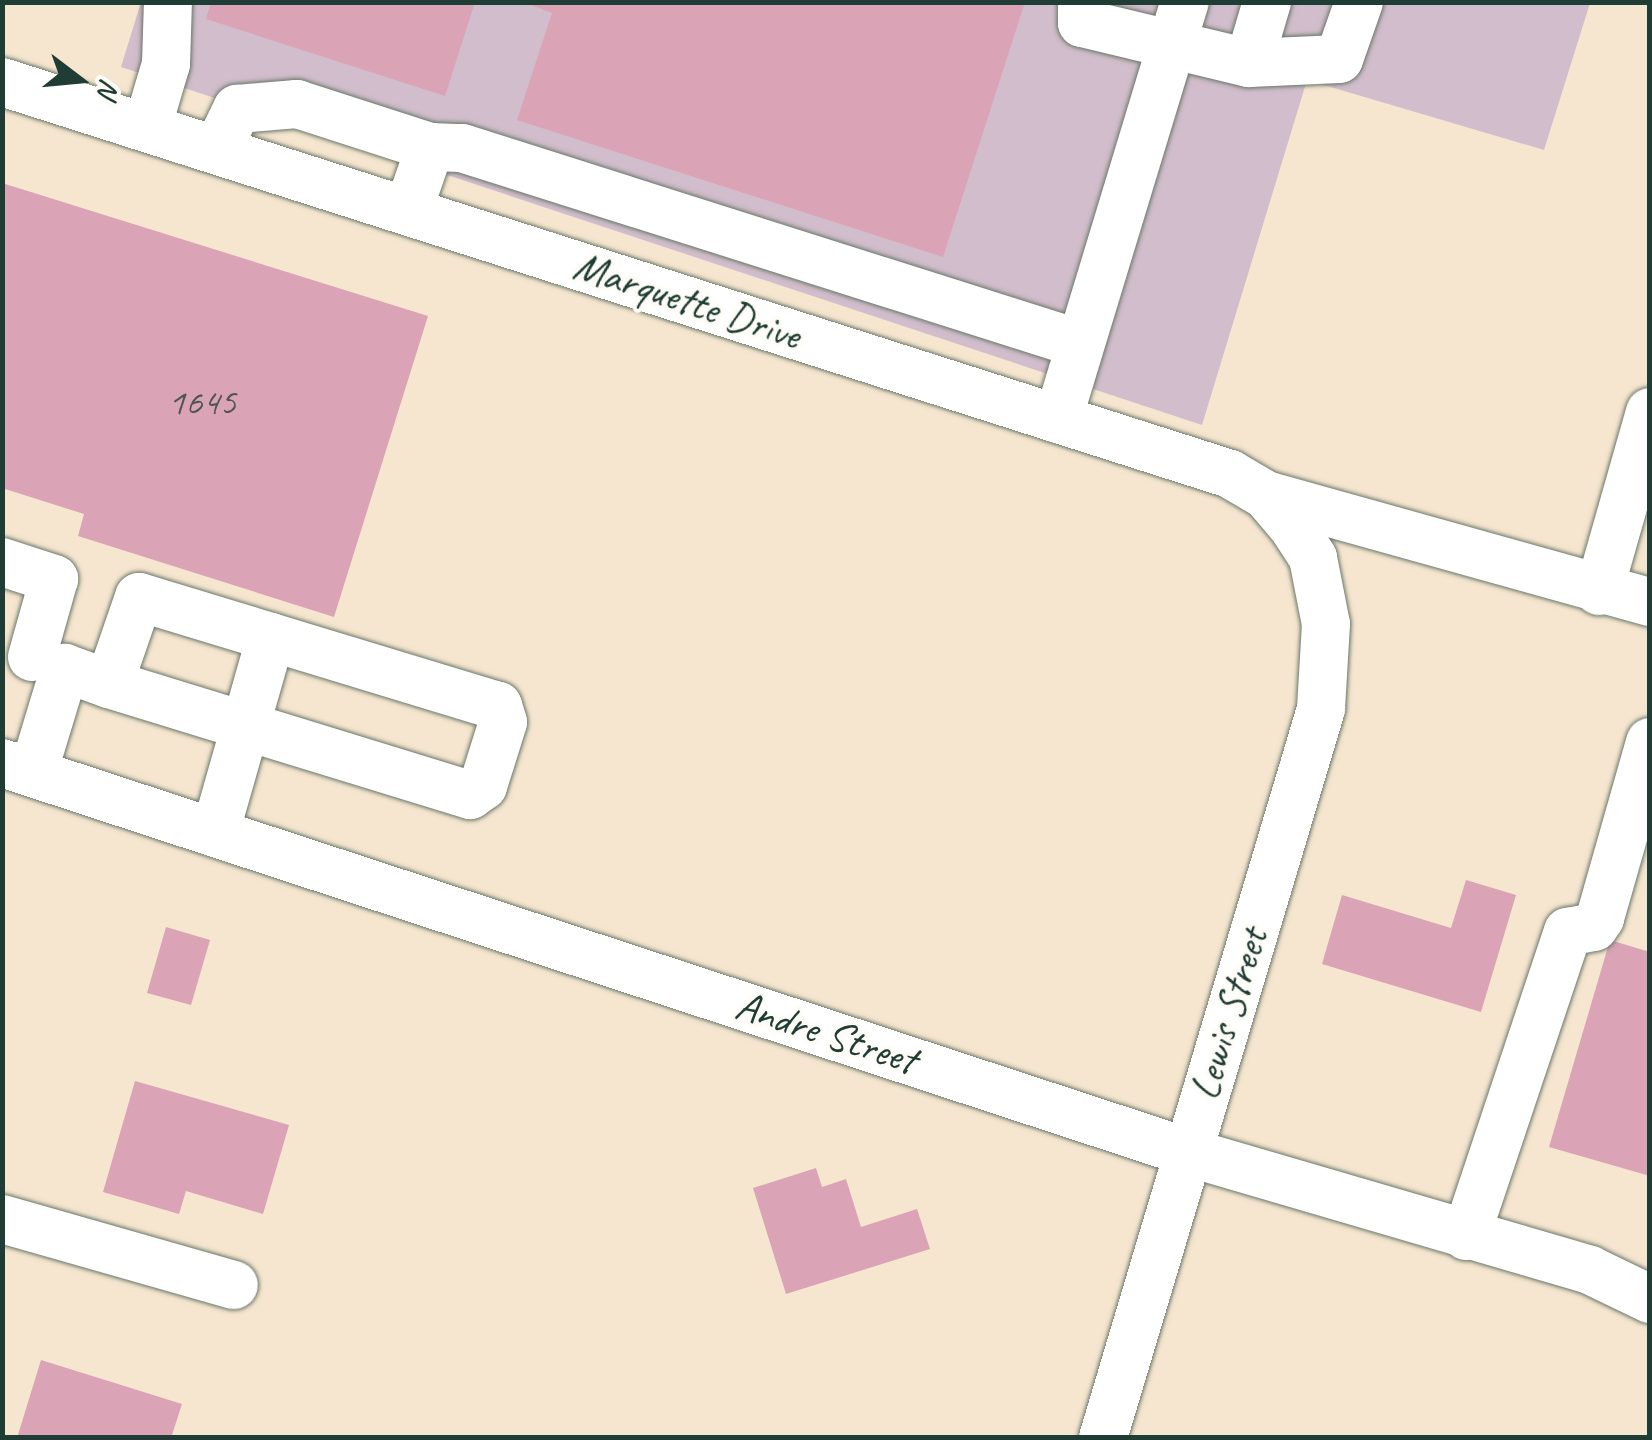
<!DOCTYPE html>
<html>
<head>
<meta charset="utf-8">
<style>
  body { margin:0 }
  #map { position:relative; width:1652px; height:1440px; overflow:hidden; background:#f6e6cf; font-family:Caveat,sans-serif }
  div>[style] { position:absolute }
  .industrial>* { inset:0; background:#d1bdcb }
  .building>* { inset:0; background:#daa3b6 }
  .roads { filter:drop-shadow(0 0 2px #6a786a) drop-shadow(0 0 2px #6a786a) }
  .minor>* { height:48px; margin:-24px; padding:0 24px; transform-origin:24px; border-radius:24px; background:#fff }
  span { translate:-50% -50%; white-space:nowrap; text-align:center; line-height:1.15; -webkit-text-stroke:8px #fdfcf7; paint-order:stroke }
  .number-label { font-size:38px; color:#4e5654 }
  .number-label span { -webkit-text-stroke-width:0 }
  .street-label { font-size:42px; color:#1f3d34 }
  .frame { position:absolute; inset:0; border:5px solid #1f3d34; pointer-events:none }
  .north { position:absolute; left:30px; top:30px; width:100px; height:100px; -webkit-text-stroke:8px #fdfcf7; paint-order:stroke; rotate:106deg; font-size:28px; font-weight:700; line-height:40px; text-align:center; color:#1f3d34 }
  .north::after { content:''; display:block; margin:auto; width:35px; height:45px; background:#1f3d34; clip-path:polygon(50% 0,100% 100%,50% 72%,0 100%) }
</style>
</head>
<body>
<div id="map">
  <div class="industrial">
    <i style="clip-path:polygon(141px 2px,1590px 3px,1544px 150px,1307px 80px,1202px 425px,121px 67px)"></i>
  </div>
  <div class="building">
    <i style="clip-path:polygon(211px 2px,475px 2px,445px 96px,206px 19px)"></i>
    <i style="clip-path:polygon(523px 2px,1025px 2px,943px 257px,517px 120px,552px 13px)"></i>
    <i style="clip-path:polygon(2px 183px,428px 316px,334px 617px,78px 536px,84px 514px,2px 488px)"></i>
    <i style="clip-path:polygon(1466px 880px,1516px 895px,1481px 1012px,1322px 964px,1342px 895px,1451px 928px)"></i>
    <i style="clip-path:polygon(166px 927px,210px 940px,191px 1005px,147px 993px)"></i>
    <i style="clip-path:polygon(1610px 940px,1650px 952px,1650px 1176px,1549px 1147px)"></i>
    <i style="clip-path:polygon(135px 1081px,289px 1125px,263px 1214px,186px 1191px,179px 1214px,103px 1192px)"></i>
    <i style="clip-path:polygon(816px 1168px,822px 1187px,846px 1179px,861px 1227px,917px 1209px,930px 1249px,786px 1294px,753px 1188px)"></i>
    <i style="clip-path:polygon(41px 1360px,182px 1404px,171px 1438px,17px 1438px)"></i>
  </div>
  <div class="roads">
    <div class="minor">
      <i style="left:1082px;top:2px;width:21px;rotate:90deg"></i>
      <i style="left:1082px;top:23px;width:172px;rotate:13.5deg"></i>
      <i style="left:1249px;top:63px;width:90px;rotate:-2.5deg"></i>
      <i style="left:1339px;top:59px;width:60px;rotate:-70.7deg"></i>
      <i style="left:1249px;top:63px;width:64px;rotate:-73.6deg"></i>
      <i style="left:2px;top:82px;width:1289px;rotate:17.7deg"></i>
      <i style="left:1230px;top:474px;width:42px;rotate:30.3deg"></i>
      <i style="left:1266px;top:495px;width:42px;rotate:49.8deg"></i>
      <i style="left:1293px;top:527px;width:37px;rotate:57deg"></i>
      <i style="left:1313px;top:558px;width:67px;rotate:78.9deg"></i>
      <i style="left:1326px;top:624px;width:85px;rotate:93.4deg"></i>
      <i style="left:1321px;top:709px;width:761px;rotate:106.65deg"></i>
      <i style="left:147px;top:128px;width:67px;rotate:-73.5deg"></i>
      <i style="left:166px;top:64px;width:62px;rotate:-88.2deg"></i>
      <i style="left:217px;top:150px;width:46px;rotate:-64deg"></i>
      <i style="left:237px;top:109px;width:60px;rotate:-4.8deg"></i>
      <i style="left:297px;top:104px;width:140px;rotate:17.9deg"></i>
      <i style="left:408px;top:211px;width:68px;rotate:-71deg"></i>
      <i style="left:430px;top:147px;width:32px;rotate:2deg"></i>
      <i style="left:462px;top:148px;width:648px;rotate:17.6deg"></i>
      <i style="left:1058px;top:419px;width:436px;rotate:-73.1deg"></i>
      <i style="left:1266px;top:495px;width:399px;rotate:15.6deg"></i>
      <i style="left:2px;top:562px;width:55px;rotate:18.1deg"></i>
      <i style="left:54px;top:579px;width:81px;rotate:105.8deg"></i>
      <i style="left:1599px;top:591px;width:186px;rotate:-74.1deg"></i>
      <i style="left:2px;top:763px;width:1247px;rotate:18.17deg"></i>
      <i style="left:1187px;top:1152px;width:420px;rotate:16.3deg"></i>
      <i style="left:1590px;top:1270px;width:67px;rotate:25.8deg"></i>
      <i style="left:33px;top:773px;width:110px;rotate:-73.1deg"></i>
      <i style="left:65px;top:668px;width:47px;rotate:20deg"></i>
      <i style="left:109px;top:684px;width:378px;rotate:17.1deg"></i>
      <i style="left:470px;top:795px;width:16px;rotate:-35deg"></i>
      <i style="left:483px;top:786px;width:67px;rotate:-72.6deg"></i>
      <i style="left:503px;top:722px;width:17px;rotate:-107deg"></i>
      <i style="left:498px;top:706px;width:375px;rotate:-163.1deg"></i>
      <i style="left:139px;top:597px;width:92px;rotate:109deg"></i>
      <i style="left:215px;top:833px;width:204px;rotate:-74.1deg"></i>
      <i style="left:2px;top:1219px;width:241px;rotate:15.9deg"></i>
      <i style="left:1466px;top:1236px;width:321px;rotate:-71.5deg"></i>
      <i style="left:1568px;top:932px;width:26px;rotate:-11deg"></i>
      <i style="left:1594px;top:927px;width:11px;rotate:-56deg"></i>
      <i style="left:1600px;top:918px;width:183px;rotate:-74.1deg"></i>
    </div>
  </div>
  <div class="number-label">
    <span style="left:202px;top:402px">1645</span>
  </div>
  <div class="street-label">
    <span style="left:687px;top:301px;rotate:18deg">Marquette Drive</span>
    <span style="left:1229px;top:1014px;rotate:-73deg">Lewis Street</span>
    <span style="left:826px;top:1033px;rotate:18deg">Andre Street</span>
  </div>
  <div class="frame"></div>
  <div class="north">N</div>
</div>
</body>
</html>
